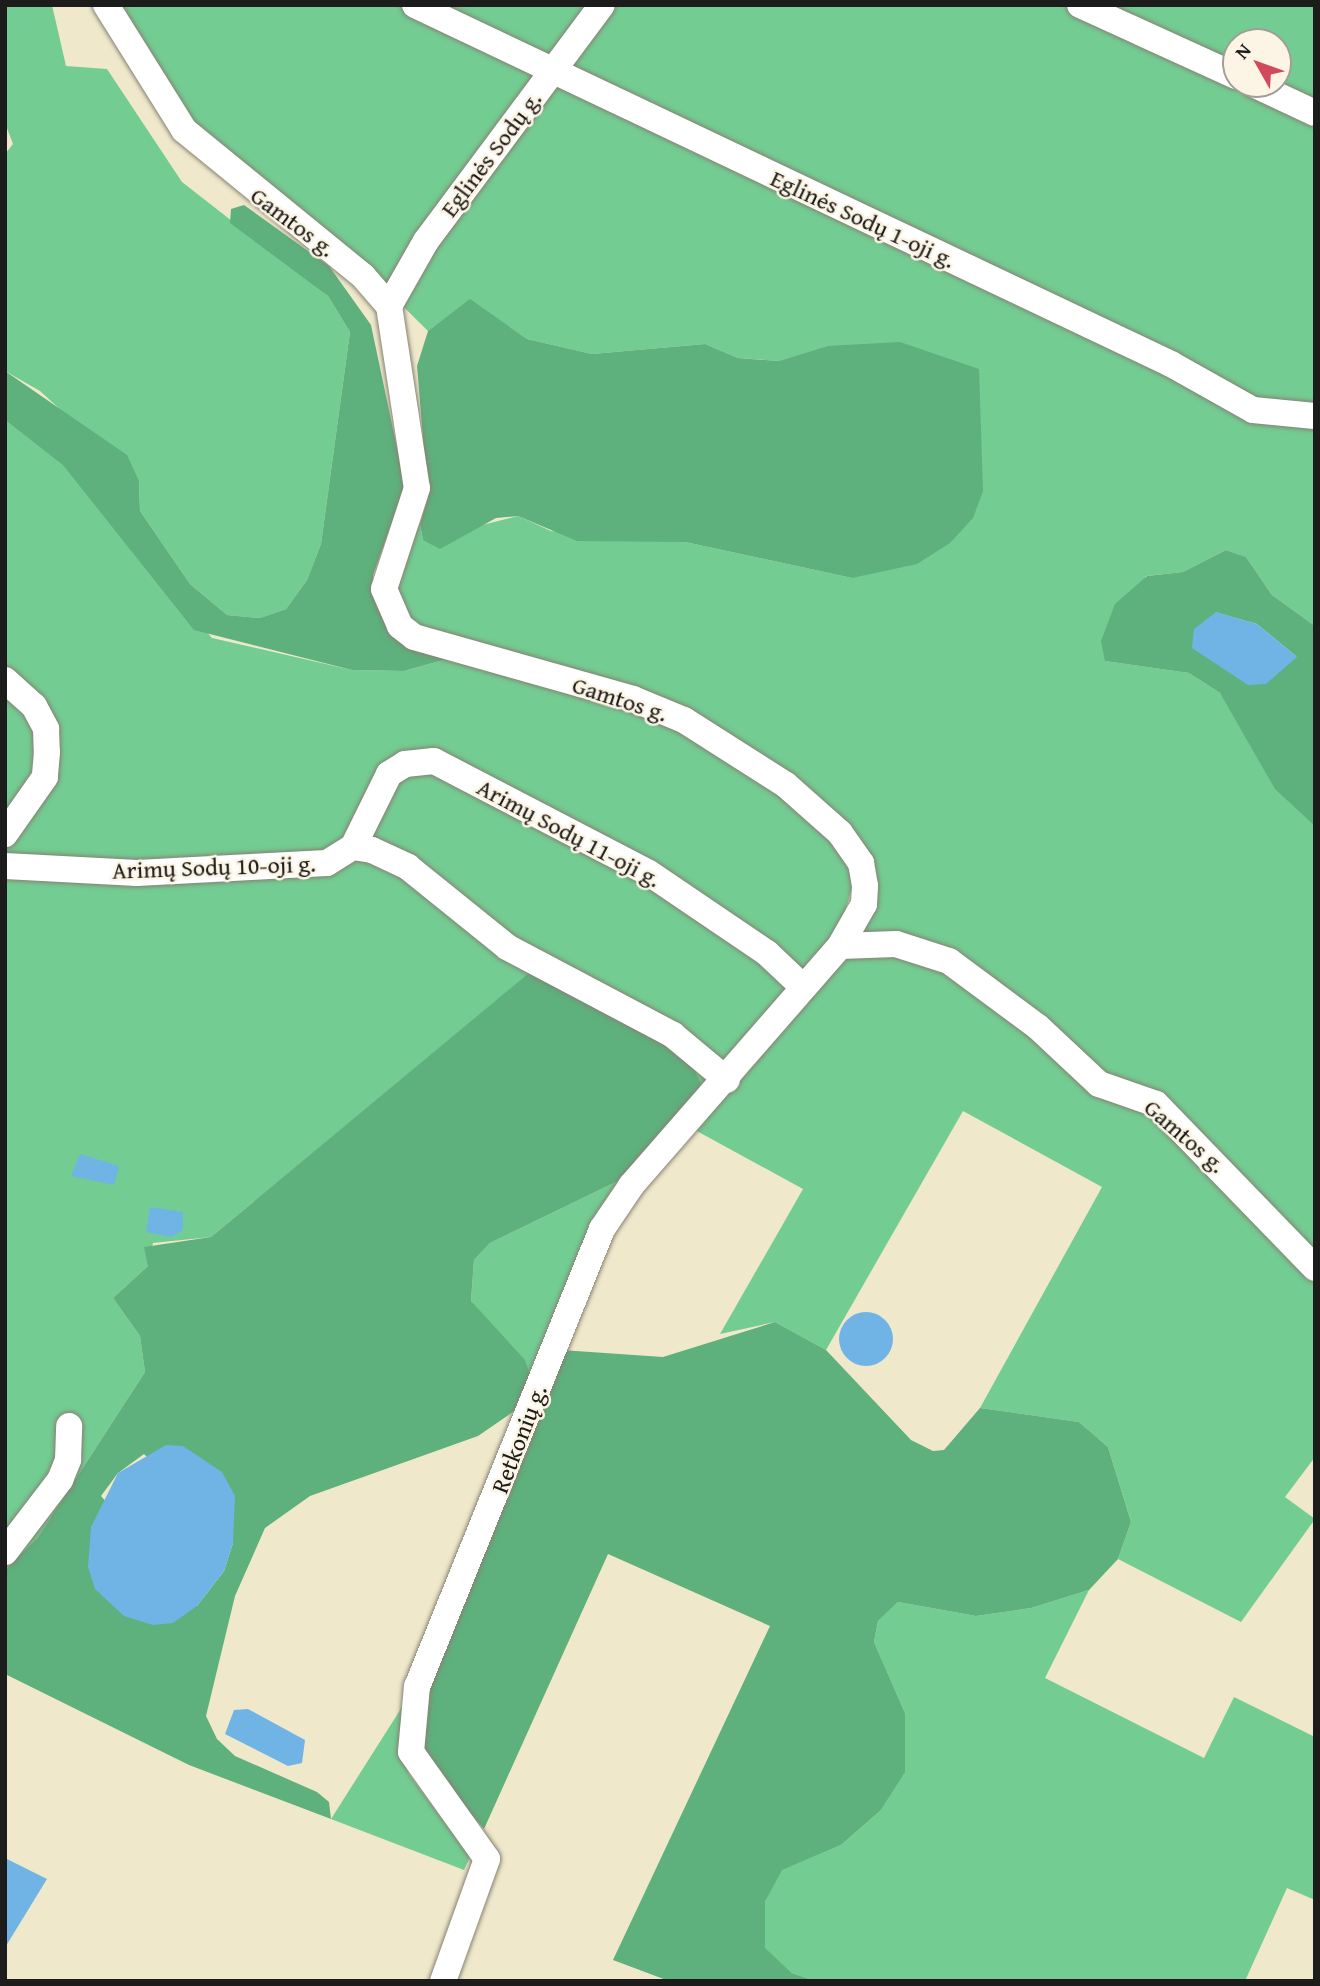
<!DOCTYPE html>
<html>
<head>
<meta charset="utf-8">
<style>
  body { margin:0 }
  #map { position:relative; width:1320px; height:1986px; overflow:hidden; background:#f0e8cb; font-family:"Gentium Book Plus",serif }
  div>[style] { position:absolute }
  .green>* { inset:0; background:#73cc92 }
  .forest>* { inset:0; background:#5eb07c }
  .water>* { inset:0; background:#70b4e6 }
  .round { border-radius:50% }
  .roads { filter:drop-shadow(0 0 2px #868274) drop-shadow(0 0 2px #868274) }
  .minor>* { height:26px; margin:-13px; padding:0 13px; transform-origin:13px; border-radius:13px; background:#fff }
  span { translate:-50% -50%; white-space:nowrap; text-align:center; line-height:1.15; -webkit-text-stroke:5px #fcf5e5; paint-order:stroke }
  .street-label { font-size:24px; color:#1c1c1c }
  .frame { position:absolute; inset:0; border:7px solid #1c1c1c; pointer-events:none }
  .north { position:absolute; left:1222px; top:28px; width:70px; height:70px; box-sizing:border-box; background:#fcf5e5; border:2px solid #a29e95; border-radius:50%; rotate:310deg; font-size:19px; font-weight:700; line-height:28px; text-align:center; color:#1c1c1c }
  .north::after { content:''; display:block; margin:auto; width:24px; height:32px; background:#d1495b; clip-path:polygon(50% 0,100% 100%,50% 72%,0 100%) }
</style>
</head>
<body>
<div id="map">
  <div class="green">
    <i style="clip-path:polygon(5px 5px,52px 5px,66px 66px,107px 69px,182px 182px,328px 296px,350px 332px,321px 544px,307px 580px,286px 609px,260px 618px,227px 615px,190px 584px,140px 511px,139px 481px,40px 391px,5px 371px,5px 154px,13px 144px,5px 123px)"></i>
    <i style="clip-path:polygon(evenodd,115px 5px,1315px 5px,1315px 626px,1272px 595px,1246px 557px,1226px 550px,1183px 572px,1146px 576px,1105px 661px,1189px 673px,1220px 693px,1315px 826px,1315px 1457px,1285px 1497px,1315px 1519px,1241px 1622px,1118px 1559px,1131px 1522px,1108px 1447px,1079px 1422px,980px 1408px,1102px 1187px,963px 1111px,826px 1350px,775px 1322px,720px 1334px,803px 1189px,695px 1130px,846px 952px,875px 869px,729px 736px,415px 625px,395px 602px,396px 565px,420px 524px,423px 540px,518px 516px,551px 531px,685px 542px,852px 578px,827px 346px,780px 361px,738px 358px,705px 344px,592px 354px,527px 339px,470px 300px,428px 331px,337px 241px,195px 133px,115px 5px,1236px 42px,1278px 42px,1278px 84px,1236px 84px,1236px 42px)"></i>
    <i style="clip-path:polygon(5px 420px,63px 464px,212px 638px,352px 670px,404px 671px,454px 657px,667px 724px,747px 768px,833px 836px,854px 881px,839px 932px,704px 1089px,535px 969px,211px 1237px,153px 1243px,148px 1266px,113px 1298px,140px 1336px,145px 1372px,38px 1537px,5px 1570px)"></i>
    <i style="clip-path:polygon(624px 1178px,570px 1273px,531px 1377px,471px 1301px,474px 1260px,490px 1243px)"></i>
    <i style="clip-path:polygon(1089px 1590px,1045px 1678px,1204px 1758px,1234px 1697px,1315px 1737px,1315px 1900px,1287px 1888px,1245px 1981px,815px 1981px,792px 1973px,764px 1948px,765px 1902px,781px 1870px,841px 1845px,880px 1811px,905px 1713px,874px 1642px,878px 1621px,898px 1602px,976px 1616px,1031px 1608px)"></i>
    <i style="clip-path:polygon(402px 1707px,400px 1751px,409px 1774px,470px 1857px,464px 1870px,331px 1819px)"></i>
  </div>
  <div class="forest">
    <i style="clip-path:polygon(244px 205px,329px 266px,371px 325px,405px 486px,373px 575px,374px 598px,454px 657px,404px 671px,352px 670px,194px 630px,63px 465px,5px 420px,5px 371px,127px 455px,139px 481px,140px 511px,190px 584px,227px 615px,260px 618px,286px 609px,307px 580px,321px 544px,350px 332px,328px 296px,230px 223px,231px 209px)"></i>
    <i style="clip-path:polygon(470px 299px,527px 339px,592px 354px,705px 344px,738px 358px,779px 361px,827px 346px,900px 342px,979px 369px,983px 491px,973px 518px,950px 543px,917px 564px,852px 578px,685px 542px,577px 541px,518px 516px,496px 518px,440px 549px,423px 540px,420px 524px,428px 497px,417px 366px,428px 331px)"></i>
    <i style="clip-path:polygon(evenodd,1226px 550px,1246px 557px,1272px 595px,1315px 626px,1315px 826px,1275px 789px,1220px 693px,1189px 673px,1105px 661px,1101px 641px,1115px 604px,1147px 576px,1183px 572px,1226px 550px,1215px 612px,1257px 624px,1297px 657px,1215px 612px)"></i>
    <i style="clip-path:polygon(evenodd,535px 968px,686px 1054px,704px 1089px,624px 1178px,490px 1243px,474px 1260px,471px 1301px,525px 1360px,531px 1377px,520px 1407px,478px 1436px,310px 1496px,265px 1528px,235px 1596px,206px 1716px,217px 1739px,235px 1756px,317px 1792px,329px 1802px,331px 1819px,189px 1765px,5px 1674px,5px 1570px,38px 1537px,145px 1372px,140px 1336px,113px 1298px,148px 1266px,144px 1247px,211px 1237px,535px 968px,144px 1454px,233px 1543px,224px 1571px,197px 1606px,101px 1496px,118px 1473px,144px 1454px)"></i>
    <i style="clip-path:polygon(775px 1322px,826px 1350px,911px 1440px,933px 1451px,944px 1450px,980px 1408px,1079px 1422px,1108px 1447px,1131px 1522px,1118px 1559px,1089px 1590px,1031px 1608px,976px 1616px,898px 1602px,878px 1621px,874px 1642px,905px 1713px,905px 1772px,880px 1811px,841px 1845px,782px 1870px,765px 1902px,765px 1948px,792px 1973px,815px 1981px,669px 1981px,613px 1960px,770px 1626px,608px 1554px,484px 1829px,421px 1756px,422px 1703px,561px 1350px,663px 1357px)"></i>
  </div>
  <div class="water">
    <i style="clip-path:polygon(1216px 612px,1257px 624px,1297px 657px,1266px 684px,1248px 685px,1192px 648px,1194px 629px)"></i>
    <i style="clip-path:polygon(80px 1154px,119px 1166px,114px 1185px,71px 1176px)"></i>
    <i style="clip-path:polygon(150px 1207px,183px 1212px,183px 1230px,172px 1237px,146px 1232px)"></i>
    <i class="round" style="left:839px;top:1312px;width:54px;height:54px"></i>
    <i style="clip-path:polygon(166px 1445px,183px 1446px,222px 1472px,235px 1496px,233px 1543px,224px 1571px,197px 1606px,173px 1623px,153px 1625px,124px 1616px,95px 1589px,88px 1567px,91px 1527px,118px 1473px)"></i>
    <i style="clip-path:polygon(248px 1709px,305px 1740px,302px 1763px,288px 1766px,225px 1734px,234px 1710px)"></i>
    <i style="clip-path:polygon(5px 1858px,47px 1879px,6px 1946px,5px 1945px)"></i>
  </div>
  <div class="roads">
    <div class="minor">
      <i style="left:106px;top:5px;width:147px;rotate:58deg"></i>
      <i style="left:184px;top:130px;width:231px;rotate:39.2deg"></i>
      <i style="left:363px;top:276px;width:40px;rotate:49deg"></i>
      <i style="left:389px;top:306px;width:184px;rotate:81.3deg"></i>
      <i style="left:417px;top:488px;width:106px;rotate:108.1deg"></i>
      <i style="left:384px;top:589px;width:40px;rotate:66.6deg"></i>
      <i style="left:400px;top:626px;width:18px;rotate:38deg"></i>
      <i style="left:414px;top:637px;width:228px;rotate:15.8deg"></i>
      <i style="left:633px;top:699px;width:55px;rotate:22.4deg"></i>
      <i style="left:684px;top:720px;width:121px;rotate:32.5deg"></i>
      <i style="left:786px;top:785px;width:72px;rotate:41.6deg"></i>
      <i style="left:840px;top:833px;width:37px;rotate:55deg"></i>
      <i style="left:861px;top:863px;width:23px;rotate:80deg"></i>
      <i style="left:865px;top:886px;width:18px;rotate:93deg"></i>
      <i style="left:864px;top:904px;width:48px;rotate:119.7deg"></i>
      <i style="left:840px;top:946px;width:318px;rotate:131.1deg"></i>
      <i style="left:631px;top:1186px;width:52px;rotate:124deg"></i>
      <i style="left:602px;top:1229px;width:493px;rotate:112deg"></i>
      <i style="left:417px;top:1686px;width:66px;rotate:95.2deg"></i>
      <i style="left:411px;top:1752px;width:131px;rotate:54.6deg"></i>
      <i style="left:487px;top:1859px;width:130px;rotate:109.8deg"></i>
      <i style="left:415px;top:5px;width:837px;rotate:25.4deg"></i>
      <i style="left:1171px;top:364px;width:94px;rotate:29.3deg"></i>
      <i style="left:1253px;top:410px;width:62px;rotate:5.5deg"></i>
      <i style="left:1080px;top:5px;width:171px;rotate:24.5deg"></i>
      <i style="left:1253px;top:84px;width:68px;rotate:25.1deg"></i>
      <i style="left:389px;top:306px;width:75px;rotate:-60.4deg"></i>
      <i style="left:426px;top:241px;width:294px;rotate:-53.3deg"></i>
      <i style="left:5px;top:680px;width:39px;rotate:42deg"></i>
      <i style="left:34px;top:706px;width:26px;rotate:62deg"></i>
      <i style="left:46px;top:729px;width:23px;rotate:88deg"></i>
      <i style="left:47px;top:752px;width:25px;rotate:95deg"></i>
      <i style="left:45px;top:777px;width:70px;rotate:125.1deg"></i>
      <i style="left:353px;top:847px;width:81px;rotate:-63.7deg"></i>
      <i style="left:389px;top:774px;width:19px;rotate:-32deg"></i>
      <i style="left:405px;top:764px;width:29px;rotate:-6deg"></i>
      <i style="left:434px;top:761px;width:242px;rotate:27.5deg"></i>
      <i style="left:649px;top:873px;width:143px;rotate:34.1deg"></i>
      <i style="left:767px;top:953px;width:50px;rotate:43.4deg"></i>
      <i style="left:5px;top:866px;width:132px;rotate:3deg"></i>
      <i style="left:137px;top:873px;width:190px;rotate:-3deg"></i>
      <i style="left:327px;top:863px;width:31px;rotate:-32deg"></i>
      <i style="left:353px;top:847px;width:19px;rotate:9deg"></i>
      <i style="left:372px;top:850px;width:40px;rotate:25deg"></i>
      <i style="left:408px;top:867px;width:127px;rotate:38.9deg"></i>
      <i style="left:507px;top:947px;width:188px;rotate:27.9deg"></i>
      <i style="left:673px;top:1035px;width:70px;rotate:39.8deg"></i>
      <i style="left:840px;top:946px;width:56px;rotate:-2deg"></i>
      <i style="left:896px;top:944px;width:56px;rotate:17.8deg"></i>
      <i style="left:949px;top:961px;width:111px;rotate:36.6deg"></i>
      <i style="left:1038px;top:1027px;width:83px;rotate:43.1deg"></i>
      <i style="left:1099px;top:1084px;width:60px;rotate:19.3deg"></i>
      <i style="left:1156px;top:1104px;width:228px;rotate:45.9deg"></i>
      <i style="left:5px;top:1552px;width:91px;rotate:-52.6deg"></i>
      <i style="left:60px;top:1480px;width:22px;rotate:-68deg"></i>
      <i style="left:68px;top:1460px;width:34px;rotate:-88deg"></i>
    </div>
  </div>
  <div class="street-label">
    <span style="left:491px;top:154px;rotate:-53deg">Eglinės Sodų g.</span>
    <span style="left:863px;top:219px;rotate:25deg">Eglinės Sodų 1-oji g.</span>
    <span style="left:293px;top:222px;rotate:37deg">Gamtos g.</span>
    <span style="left:620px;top:699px;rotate:18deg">Gamtos g.</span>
    <span style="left:569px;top:833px;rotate:28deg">Arimų Sodų 11-oji g.</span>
    <span style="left:214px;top:867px;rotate:-2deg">Arimų Sodų 10-oji g.</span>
    <span style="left:1185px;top:1136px;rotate:41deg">Gamtos g.</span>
    <span style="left:519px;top:1439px;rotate:-69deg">Retkonių g.</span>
  </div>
  <div class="frame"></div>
  <div class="north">N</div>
</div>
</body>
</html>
